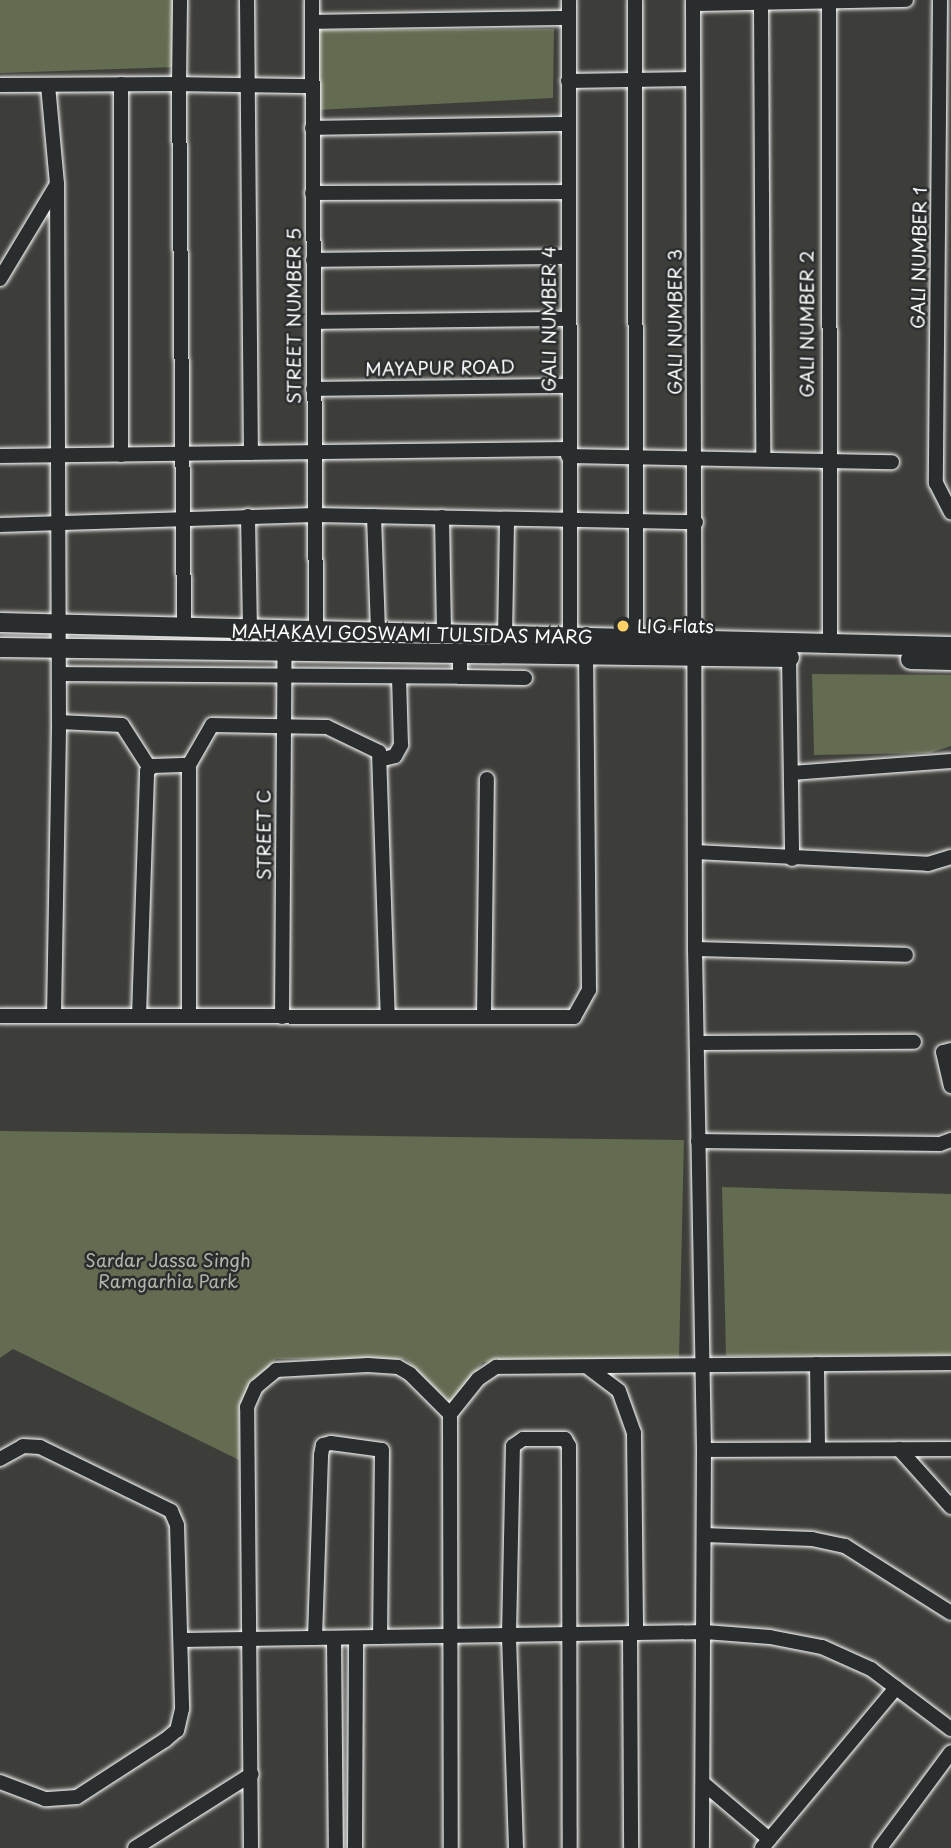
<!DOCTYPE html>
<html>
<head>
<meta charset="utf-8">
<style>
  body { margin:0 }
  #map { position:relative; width:951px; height:1848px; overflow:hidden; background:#3d3d39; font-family:"Playpen Sans",sans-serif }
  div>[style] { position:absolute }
  .green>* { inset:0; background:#636b51 }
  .roads { filter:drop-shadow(0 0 2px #fff) drop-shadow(0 0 2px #fff) }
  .street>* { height:14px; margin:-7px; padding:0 7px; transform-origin:7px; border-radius:7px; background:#2a2d2e }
  .secondary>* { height:19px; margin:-9.5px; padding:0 9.5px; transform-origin:9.5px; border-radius:9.5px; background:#2a2d2e }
  .dots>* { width:19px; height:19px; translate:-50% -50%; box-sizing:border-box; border:4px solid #2a2d2e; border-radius:50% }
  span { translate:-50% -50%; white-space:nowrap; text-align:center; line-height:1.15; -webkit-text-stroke:5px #2a2d2e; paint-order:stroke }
  .street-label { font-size:18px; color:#fff }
  .poi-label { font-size:18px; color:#fff }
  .left { translate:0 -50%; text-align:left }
  .park-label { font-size:18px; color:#b1b5a8 }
</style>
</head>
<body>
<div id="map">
  <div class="green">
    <i style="clip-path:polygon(0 0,179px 0,178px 67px,0 73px)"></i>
    <i style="clip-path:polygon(554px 29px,553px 98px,317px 110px,319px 30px)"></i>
    <i style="clip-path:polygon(812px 674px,951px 675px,951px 746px,930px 753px,814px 755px)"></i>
    <i style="clip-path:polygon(0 1131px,684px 1140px,679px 1360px,483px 1362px,452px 1404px,405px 1359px,276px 1359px,239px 1407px,239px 1460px,13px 1349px,0 1358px)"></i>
    <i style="clip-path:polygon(722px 1187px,951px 1194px,951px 1355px,726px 1356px)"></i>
  </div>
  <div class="roads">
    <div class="street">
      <i style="left:247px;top:0;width:453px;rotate:89.5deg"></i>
      <i style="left:312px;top:0;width:632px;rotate:89.64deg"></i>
      <i style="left:569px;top:0;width:639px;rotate:89.91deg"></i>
      <i style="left:635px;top:0;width:640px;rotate:89.91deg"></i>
      <i style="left:693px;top:0;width:949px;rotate:89.88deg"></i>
      <i style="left:695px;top:949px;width:501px;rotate:88.97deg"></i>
      <i style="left:704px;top:1450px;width:398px;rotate:90.3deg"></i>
      <i style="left:940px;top:0;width:483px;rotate:90.5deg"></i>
      <i style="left:936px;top:483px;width:33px;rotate:63deg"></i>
      <i style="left:829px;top:3px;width:643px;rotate:89.91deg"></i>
      <i style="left:693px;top:4px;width:213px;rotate:-1.1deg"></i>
      <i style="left:761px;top:6px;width:452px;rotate:89.7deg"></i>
      <i style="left:312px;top:22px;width:257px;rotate:-0.9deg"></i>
      <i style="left:568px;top:81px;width:125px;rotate:-0.9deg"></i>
      <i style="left:0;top:85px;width:179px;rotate:-0.3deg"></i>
      <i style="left:179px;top:84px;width:84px;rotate:-89.3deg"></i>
      <i style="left:312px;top:128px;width:257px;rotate:-0.9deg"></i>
      <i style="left:312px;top:193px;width:257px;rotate:-0.2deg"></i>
      <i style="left:313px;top:260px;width:256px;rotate:-0.7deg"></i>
      <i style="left:0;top:279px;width:111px;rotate:-59deg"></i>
      <i style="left:57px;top:184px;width:99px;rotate:-95.2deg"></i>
      <i style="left:314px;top:322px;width:253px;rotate:-0.7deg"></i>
      <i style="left:313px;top:389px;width:255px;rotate:-0.7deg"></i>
      <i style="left:121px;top:455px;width:371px;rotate:-90deg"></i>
      <i style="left:0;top:456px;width:568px;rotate:-0.71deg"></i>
      <i style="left:568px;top:456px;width:324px;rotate:1.1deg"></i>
      <i style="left:248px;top:516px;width:114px;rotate:89deg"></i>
      <i style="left:374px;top:516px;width:117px;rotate:88deg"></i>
      <i style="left:442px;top:517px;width:118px;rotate:89deg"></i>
      <i style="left:0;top:525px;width:315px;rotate:-1.8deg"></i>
      <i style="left:315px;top:515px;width:381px;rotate:1.1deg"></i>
      <i style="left:184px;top:628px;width:544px;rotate:-90.53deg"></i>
      <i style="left:179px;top:84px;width:130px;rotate:0.9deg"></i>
      <i style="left:505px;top:637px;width:118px;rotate:-89deg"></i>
      <i style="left:460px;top:654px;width:23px;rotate:90deg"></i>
      <i style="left:460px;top:677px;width:65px;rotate:0.9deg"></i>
      <i style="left:789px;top:657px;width:202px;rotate:89.1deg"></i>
      <i style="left:59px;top:674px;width:401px;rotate:0.4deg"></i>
      <i style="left:59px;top:722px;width:63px;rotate:2.7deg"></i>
      <i style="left:122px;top:725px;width:50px;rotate:57.3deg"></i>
      <i style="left:383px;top:759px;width:12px;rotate:-14deg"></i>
      <i style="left:395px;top:756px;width:13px;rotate:-61deg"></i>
      <i style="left:401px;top:745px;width:68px;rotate:-91.7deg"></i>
      <i style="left:189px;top:765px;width:46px;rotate:-60.1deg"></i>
      <i style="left:212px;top:725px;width:115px;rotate:1deg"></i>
      <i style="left:327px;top:727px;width:58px;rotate:25.7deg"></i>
      <i style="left:379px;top:752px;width:265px;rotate:88.1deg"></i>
      <i style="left:792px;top:773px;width:159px;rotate:-4.3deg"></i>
      <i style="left:695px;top:852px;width:233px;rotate:2.9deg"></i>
      <i style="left:928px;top:864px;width:24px;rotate:-17deg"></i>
      <i style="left:695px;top:949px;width:211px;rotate:1.6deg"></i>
      <i style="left:0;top:1016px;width:574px;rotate:0.1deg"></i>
      <i style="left:574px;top:1017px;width:31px;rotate:-61deg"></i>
      <i style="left:589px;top:990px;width:334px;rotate:-90.5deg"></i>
      <i style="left:54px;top:1016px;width:294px;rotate:-89deg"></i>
      <i style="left:59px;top:722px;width:538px;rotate:-90.21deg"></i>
      <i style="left:139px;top:1016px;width:245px;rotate:-88.1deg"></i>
      <i style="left:147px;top:771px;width:8px;rotate:-40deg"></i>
      <i style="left:153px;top:766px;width:36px;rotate:-2deg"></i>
      <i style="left:189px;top:765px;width:251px;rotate:90deg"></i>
      <i style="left:282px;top:1017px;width:386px;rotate:-89.6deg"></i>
      <i style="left:484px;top:1017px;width:238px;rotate:-89.3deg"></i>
      <i style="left:697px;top:1043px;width:217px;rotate:-0.3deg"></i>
      <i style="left:951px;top:1050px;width:8px;rotate:166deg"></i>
      <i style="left:943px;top:1052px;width:35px;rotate:77deg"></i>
      <i style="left:698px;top:1141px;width:242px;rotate:0.7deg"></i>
      <i style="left:940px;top:1144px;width:12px;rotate:-20deg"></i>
      <i style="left:817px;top:1364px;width:85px;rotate:89.3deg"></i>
      <i style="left:590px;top:1369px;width:36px;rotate:37deg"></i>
      <i style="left:619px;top:1391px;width:45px;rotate:70.3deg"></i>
      <i style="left:634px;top:1433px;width:200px;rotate:89.4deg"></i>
      <i style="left:450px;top:1414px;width:45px;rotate:-51.3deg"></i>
      <i style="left:478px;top:1379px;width:22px;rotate:-34deg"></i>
      <i style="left:496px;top:1367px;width:455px;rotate:-0.5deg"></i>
      <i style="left:899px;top:1449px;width:78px;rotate:48.1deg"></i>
      <i style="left:704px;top:1450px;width:247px;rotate:-0.2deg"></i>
      <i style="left:0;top:1459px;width:26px;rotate:-29deg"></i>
      <i style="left:23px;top:1446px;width:17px;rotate:3deg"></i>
      <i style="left:40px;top:1447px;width:146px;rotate:26deg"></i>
      <i style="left:171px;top:1511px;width:15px;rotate:67deg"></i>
      <i style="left:177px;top:1525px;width:184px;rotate:88.4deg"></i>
      <i style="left:182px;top:1709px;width:22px;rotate:103deg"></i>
      <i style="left:177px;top:1730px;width:16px;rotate:140deg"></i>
      <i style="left:165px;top:1740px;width:105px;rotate:147.1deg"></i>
      <i style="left:77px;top:1797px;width:32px;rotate:176deg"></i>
      <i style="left:45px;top:1799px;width:48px;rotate:-159.3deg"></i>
      <i style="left:704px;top:1535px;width:108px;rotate:2.1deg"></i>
      <i style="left:812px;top:1539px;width:34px;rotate:12deg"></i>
      <i style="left:845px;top:1546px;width:125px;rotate:32.3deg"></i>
      <i style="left:630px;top:1633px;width:215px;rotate:89.7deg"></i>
      <i style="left:315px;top:1638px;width:183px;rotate:-88.1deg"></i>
      <i style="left:321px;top:1455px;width:10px;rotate:-79deg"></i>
      <i style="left:323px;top:1445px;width:8px;rotate:-14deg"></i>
      <i style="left:331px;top:1443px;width:51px;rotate:7.8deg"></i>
      <i style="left:382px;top:1450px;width:187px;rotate:90.6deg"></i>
      <i style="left:334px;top:1638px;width:210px;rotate:89.5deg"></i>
      <i style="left:181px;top:1640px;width:524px;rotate:-0.87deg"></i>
      <i style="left:705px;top:1632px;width:65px;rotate:4.4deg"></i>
      <i style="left:770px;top:1637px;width:53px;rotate:10.9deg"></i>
      <i style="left:822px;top:1647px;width:54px;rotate:24.2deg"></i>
      <i style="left:871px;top:1669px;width:100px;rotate:36.9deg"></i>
      <i style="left:703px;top:1783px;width:87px;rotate:40.3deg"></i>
      <i style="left:135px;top:1848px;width:138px;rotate:-32.3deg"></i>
      <i style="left:251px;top:1848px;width:441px;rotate:-90.5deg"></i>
      <i style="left:247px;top:1407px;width:22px;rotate:-66deg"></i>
      <i style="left:256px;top:1387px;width:26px;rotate:-40deg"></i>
      <i style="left:276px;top:1370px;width:92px;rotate:-3.1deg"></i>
      <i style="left:368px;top:1365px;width:30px;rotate:4deg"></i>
      <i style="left:398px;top:1367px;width:14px;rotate:30deg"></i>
      <i style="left:410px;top:1374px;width:57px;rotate:45deg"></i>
      <i style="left:450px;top:1414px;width:434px;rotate:89.9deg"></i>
      <i style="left:355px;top:1848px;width:210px;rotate:-89.7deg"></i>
      <i style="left:516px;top:1848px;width:213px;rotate:-91.9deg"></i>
      <i style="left:509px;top:1635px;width:189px;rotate:-88.8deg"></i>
      <i style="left:513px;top:1446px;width:12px;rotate:-35deg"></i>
      <i style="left:523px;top:1439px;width:42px"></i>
      <i style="left:565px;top:1439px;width:8px;rotate:60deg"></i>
      <i style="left:569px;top:1446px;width:402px;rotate:89.9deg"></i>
      <i style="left:762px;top:1848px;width:209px;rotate:-50.1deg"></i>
      <i style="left:880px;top:1848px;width:119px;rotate:-53.5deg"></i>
    </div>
    <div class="secondary">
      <i style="left:0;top:622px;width:951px;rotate:1.45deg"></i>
      <i style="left:0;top:647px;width:789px;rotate:0.73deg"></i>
      <i style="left:910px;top:659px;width:41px;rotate:1.4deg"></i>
    </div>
  </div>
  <div class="dots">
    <i style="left:623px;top:626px;background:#ffd166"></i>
  </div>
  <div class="street-label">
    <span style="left:919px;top:258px;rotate:-89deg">GALI NUMBER 1</span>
    <span style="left:294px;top:316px;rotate:-90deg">STREET NUMBER 5</span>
    <span style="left:549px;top:319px;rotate:-90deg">GALI NUMBER 4</span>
    <span style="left:675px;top:322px;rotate:-90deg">GALI NUMBER 3</span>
    <span style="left:807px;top:324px;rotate:-90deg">GALI NUMBER 2</span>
    <span style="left:440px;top:368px;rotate:-1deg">MAYAPUR ROAD</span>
    <span style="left:412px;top:634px;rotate:1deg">MAHAKAVI GOSWAMI TULSIDAS MARG</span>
    <span style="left:264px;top:835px;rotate:-90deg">STREET C</span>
  </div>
  <div class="poi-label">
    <span class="left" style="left:637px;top:626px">LIG Flats</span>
  </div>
  <div class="park-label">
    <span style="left:168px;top:1271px">Sardar Jassa Singh<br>Ramgarhia Park</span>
  </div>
</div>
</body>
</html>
